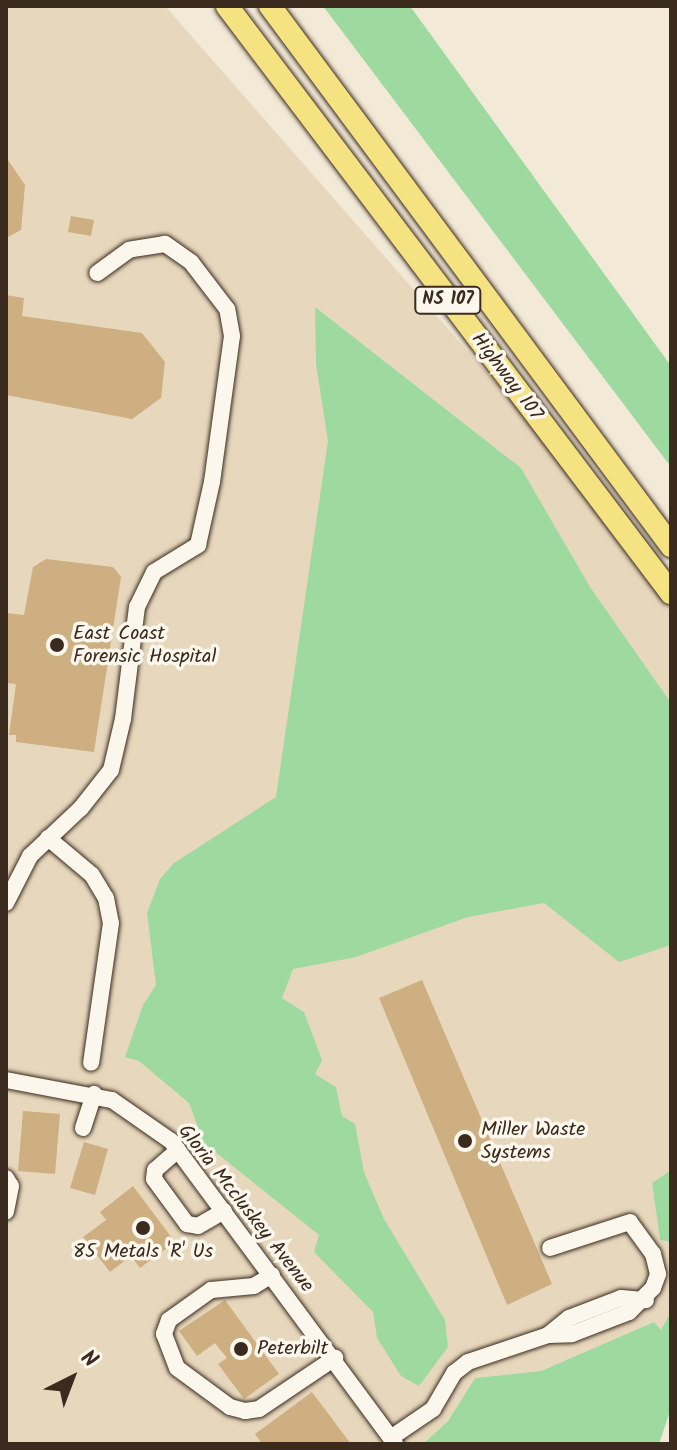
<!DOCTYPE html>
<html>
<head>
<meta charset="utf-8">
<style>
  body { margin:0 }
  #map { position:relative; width:677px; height:1450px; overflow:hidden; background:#f2e9d7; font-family:Kalam,sans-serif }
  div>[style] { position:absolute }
  .built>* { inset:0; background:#e7d8bd }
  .green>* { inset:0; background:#9edaa0 }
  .building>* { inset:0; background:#cdaf81 }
  .roads { filter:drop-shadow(0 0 2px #3b2a1e) drop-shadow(0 0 2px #3b2a1e) }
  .minor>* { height:16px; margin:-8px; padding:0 8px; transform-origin:8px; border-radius:8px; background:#fbf7ec }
  .highway>* { height:22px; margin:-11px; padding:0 11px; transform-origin:11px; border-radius:11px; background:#f5e382 }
  .dots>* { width:22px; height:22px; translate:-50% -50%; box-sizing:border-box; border:4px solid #fbf7ec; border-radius:50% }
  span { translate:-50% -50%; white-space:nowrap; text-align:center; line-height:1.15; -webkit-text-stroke:7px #fbf7ec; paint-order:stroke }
  .shield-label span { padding:2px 6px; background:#fbf7ec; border:2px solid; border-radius:6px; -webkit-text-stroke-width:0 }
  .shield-label { font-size:18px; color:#3b2a1e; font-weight:700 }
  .street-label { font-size:20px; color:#3b2a1e }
  .poi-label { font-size:20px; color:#3b2a1e }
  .left { translate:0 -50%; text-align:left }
  .frame { position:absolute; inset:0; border:8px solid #3b2a1e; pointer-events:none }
  .north { position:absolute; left:32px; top:1338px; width:80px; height:80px; -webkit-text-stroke:6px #fbf7ec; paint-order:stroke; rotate:42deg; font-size:22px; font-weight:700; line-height:32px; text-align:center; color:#3b2a1e }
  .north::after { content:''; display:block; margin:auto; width:28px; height:36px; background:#3b2a1e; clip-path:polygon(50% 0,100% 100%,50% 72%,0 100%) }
</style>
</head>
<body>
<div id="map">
  <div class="built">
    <i style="clip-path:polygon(6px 6px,165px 6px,671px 583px,671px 1170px,652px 1183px,660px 1240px,671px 1242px,671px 1312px,661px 1331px,654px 1322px,541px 1371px,475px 1378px,448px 1421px,423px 1444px,6px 1444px)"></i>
  </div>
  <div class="green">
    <i style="clip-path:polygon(323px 6px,410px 6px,671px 366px,671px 467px)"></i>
    <i style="clip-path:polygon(315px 307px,521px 468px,590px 587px,671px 703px,671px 945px,619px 962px,544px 903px,468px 917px,356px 957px,293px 969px,282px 998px,304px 1012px,322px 1060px,315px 1074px,336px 1087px,342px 1116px,355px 1124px,364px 1172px,384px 1219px,445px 1320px,448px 1347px,419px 1386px,401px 1376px,377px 1338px,373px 1312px,314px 1252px,319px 1235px,204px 1143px,189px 1103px,139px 1061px,125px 1057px,143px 1005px,156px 985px,147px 913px,160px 879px,174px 863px,276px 797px,328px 441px,316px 364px)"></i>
    <i style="clip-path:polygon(671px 1170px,671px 1242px,660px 1240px,652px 1183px)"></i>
    <i style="clip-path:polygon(671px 1312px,671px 1408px,659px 1444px,423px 1444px,448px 1421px,475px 1378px,541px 1371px,654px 1322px,661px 1330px)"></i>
  </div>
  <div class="building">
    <i style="clip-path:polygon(6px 157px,25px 185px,21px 230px,6px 238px)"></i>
    <i style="clip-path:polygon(71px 216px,94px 220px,91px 236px,68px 232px)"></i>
    <i style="clip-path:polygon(6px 295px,24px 298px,22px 316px,142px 333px,165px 362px,161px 398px,132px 419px,6px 395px)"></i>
    <i style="clip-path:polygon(46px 559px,113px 567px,121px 577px,94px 752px,16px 742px,16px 735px,9px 735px,16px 684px,6px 683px,6px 613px,24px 615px,33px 567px)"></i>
    <i style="clip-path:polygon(422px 980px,552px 1284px,507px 1305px,379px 998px)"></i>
    <i style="clip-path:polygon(23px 1111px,60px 1114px,55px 1174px,18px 1171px)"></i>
    <i style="clip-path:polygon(84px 1142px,108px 1149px,95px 1195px,70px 1188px)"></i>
    <i style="clip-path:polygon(133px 1186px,175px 1242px,140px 1268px,131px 1256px,110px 1272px,83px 1237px,106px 1220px,100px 1212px)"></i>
    <i style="clip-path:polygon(225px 1300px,279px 1374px,244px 1399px,218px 1364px,227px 1358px,215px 1343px,197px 1356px,179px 1331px)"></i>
    <i style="clip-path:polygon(312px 1392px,351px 1444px,262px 1444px,255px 1434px)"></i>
  </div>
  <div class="roads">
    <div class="minor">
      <i style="left:48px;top:838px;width:57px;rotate:40.1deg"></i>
      <i style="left:92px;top:875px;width:27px;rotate:59deg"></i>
      <i style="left:106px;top:898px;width:25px;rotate:79deg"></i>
      <i style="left:111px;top:923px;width:141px;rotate:98.1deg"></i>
      <i style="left:6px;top:903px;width:53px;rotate:-62.9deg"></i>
      <i style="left:30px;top:856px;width:70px;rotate:-43.3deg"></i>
      <i style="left:81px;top:808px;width:48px;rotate:-51.7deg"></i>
      <i style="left:111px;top:770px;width:52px;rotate:-76.8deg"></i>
      <i style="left:123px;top:719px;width:113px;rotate:-82.9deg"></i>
      <i style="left:137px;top:607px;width:39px;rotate:-64deg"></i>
      <i style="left:154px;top:572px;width:52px;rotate:-31.5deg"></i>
      <i style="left:198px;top:545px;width:65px;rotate:-77.5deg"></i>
      <i style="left:212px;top:482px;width:147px;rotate:-82.2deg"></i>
      <i style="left:232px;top:336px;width:27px;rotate:-100deg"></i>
      <i style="left:227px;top:309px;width:59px;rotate:-127.5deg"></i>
      <i style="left:191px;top:262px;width:32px;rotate:-145deg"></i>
      <i style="left:165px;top:244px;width:36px;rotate:171deg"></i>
      <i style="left:129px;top:250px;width:39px;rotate:144deg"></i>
      <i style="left:6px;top:1080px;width:108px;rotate:10.7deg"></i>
      <i style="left:112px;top:1100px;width:72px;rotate:34.8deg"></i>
      <i style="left:171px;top:1141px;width:377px;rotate:53.5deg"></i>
      <i style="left:83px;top:1128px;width:36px;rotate:-72deg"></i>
      <i style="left:178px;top:1150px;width:30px;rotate:139deg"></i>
      <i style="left:155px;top:1170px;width:9px;rotate:96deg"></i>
      <i style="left:154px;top:1179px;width:56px;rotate:53.7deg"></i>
      <i style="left:187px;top:1224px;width:11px;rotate:10deg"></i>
      <i style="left:198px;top:1226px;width:30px;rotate:-30deg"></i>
      <i style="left:6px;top:1178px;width:9px;rotate:58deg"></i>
      <i style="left:11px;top:1186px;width:26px;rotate:101deg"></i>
      <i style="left:272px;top:1275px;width:21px;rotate:149deg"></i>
      <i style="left:254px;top:1286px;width:43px;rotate:174.7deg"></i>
      <i style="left:211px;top:1290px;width:52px;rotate:144.5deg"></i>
      <i style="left:169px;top:1320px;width:15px;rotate:110deg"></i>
      <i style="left:164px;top:1334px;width:36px;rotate:69deg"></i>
      <i style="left:177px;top:1368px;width:66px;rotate:36.3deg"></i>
      <i style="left:230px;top:1407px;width:16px;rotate:15deg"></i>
      <i style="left:245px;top:1411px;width:14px;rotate:-8deg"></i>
      <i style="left:259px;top:1409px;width:92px;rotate:-33.9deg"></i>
      <i style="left:548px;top:1335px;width:27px;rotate:-39deg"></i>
      <i style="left:569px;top:1318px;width:56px;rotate:-21deg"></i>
      <i style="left:621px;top:1298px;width:25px;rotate:5deg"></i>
      <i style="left:392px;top:1437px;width:50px;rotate:-34.3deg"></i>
      <i style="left:433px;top:1409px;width:42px;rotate:-59.7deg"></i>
      <i style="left:454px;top:1373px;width:18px;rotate:-38deg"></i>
      <i style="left:468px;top:1362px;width:84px;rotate:-18.6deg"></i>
      <i style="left:548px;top:1335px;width:24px;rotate:-2deg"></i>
      <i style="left:572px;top:1334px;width:61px;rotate:-21.1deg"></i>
      <i style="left:629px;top:1312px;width:34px;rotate:-45deg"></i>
      <i style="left:653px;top:1288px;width:15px;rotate:-70deg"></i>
      <i style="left:658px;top:1274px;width:21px;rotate:-104deg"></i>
      <i style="left:653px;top:1254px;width:39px;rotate:-126deg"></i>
      <i style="left:630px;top:1222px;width:84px;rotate:162deg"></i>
    </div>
    <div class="highway">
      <i style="left:227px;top:6px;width:736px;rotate:52.9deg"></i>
      <i style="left:270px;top:6px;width:673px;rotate:53.4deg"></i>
    </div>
  </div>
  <div class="dots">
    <i style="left:57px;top:645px;background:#3b2a1e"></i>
    <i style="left:465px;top:1141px;background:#3b2a1e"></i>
    <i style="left:143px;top:1228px;background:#3b2a1e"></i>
    <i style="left:241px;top:1349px;background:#3b2a1e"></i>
  </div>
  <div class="shield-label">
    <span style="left:448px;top:300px">NS 107</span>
  </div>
  <div class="street-label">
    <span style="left:506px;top:377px;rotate:53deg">Highway 107</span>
    <span style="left:245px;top:1209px;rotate:52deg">Gloria Mccluskey Avenue</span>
  </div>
  <div class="poi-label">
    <span class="left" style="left:73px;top:646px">East Coast<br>Forensic Hospital</span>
    <span class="left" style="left:481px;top:1142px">Miller Waste<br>Systems</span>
    <span style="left:143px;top:1252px">85 Metals 'R' Us</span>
    <span class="left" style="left:257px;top:1349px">Peterbilt</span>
  </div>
  <div class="frame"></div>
  <div class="north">N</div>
</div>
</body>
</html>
